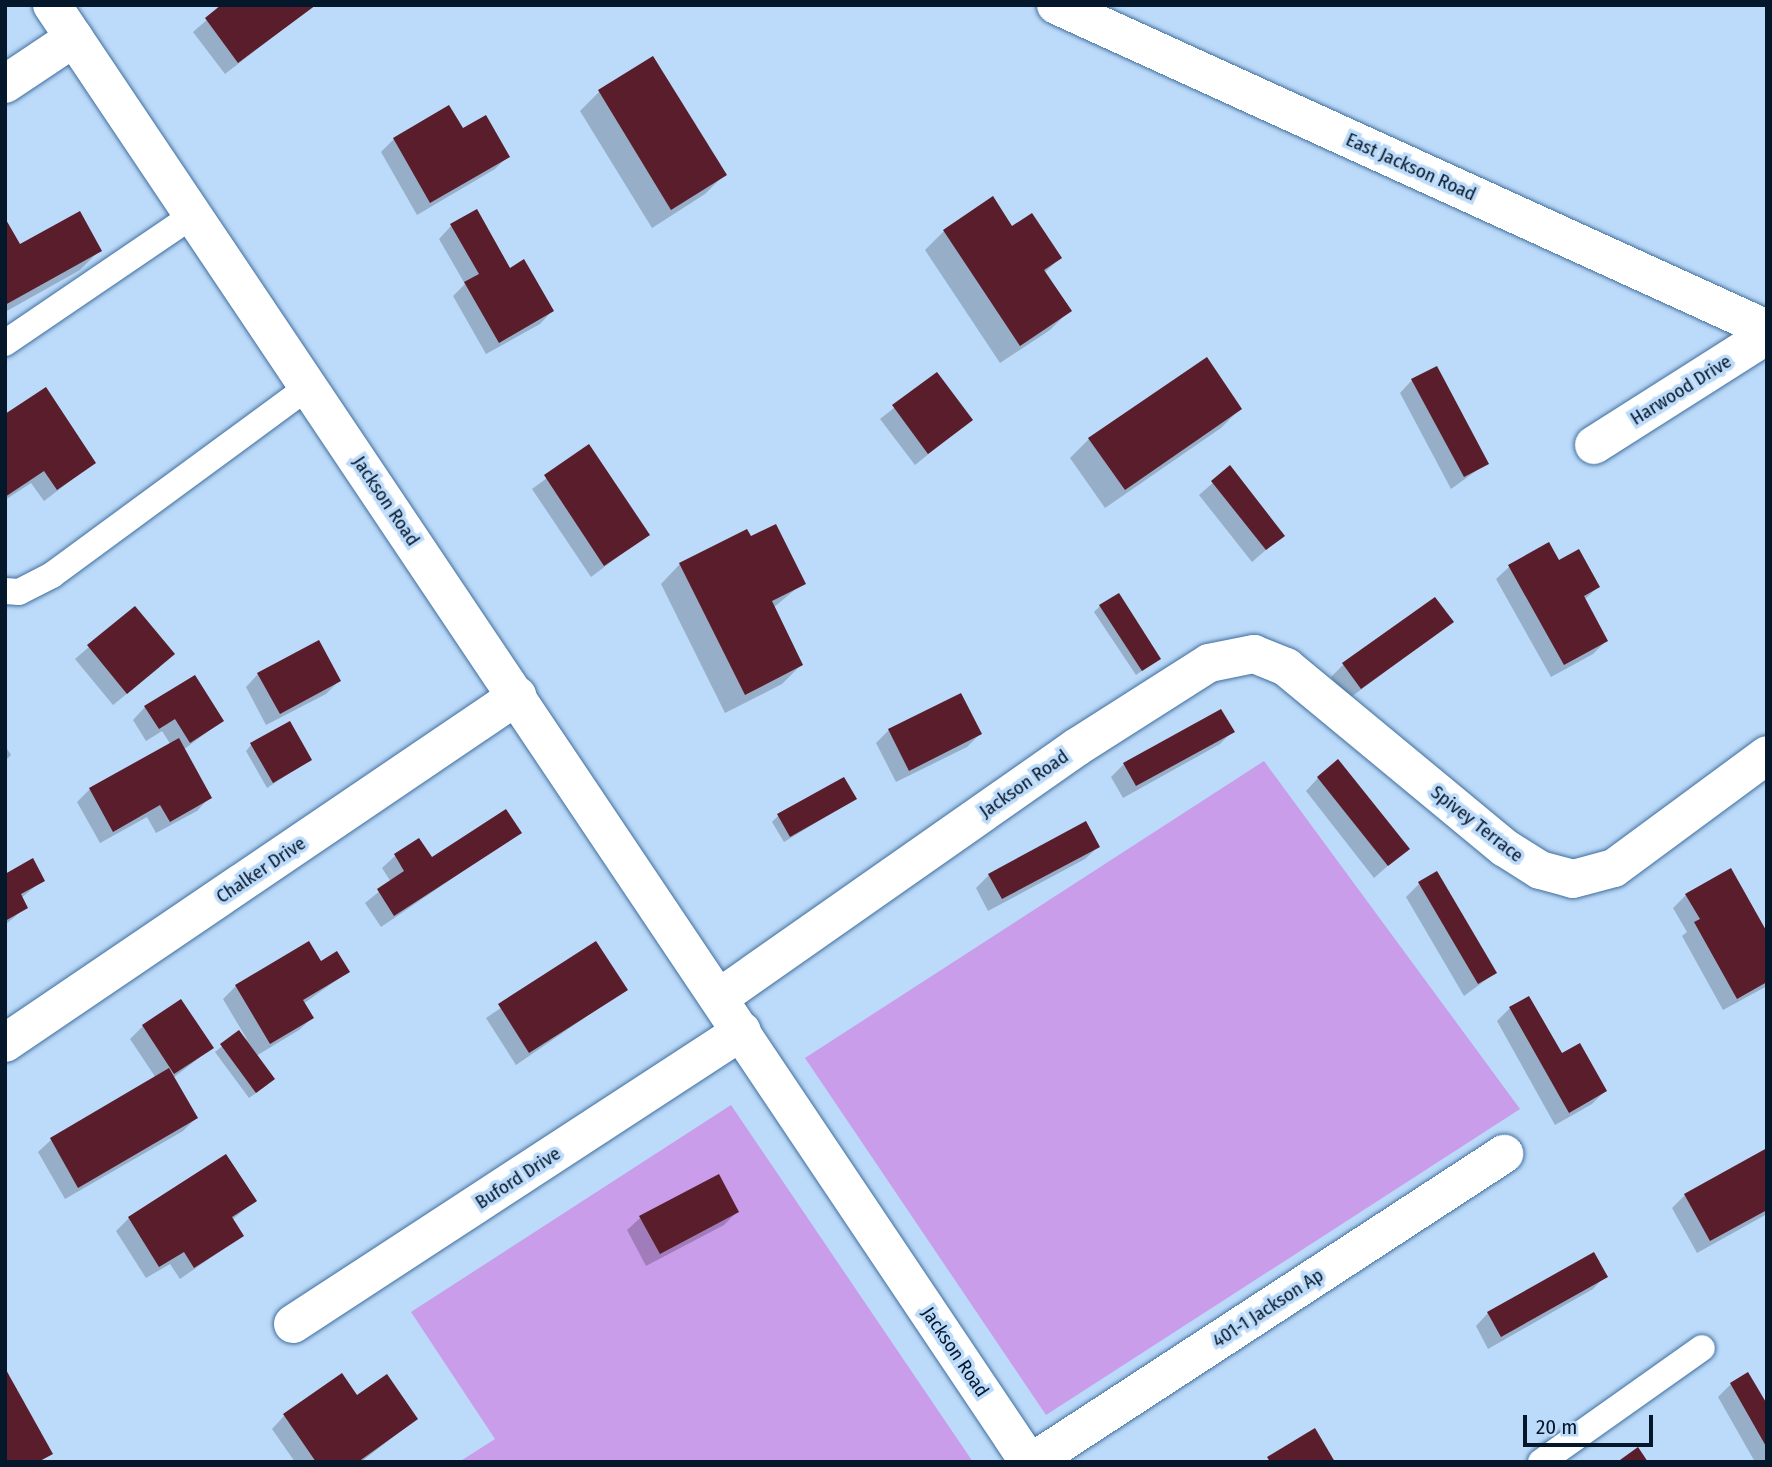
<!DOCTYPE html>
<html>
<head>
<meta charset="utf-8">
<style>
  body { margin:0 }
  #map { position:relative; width:1772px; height:1467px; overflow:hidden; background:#bcdaf9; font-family:"Fira Sans Condensed",sans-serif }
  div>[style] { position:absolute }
  .green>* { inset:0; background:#c99de9 }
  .shadow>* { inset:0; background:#0003 }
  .building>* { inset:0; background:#5a1d2b }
  .roads { filter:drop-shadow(0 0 2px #406f9e) drop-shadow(0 0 2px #406f9e) }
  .service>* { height:26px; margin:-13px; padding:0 13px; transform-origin:13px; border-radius:13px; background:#fff }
  .minor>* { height:38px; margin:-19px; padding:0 19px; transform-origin:19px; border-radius:19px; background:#fff }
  span { translate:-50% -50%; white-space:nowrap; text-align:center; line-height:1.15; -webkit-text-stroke:7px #bcdaf9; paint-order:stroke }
  .street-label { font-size:19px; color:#05172a }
  .frame { position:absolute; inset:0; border:7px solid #05172a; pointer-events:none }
  .scale { position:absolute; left:1523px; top:1415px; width:130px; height:32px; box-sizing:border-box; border:4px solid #05172a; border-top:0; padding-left:9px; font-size:21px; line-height:24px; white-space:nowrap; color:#05172a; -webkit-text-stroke:5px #bcdaf9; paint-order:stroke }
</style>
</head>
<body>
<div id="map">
  <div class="green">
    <i style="clip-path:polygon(1264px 761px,1520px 1109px,1046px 1415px,805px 1058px)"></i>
    <i style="clip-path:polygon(731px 1105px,973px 1462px,459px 1462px,495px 1439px,411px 1312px)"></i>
  </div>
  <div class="shadow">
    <i style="clip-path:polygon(224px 5px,313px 6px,225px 74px,193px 32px)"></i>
    <i style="clip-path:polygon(653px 59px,724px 175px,705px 194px,652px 228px,580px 111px,599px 92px)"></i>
    <i style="clip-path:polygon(462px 131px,508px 156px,495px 169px,417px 215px,381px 152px,394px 139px)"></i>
    <i style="clip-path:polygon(5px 222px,19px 247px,99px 251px,80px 270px,5px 312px)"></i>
    <i style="clip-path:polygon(451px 226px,510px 270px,552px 311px,540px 324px,486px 354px,453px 296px,465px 284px,439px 239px)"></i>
    <i style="clip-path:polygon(1012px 228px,1060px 258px,1044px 273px,1069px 311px,1050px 330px,1000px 363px,925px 250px,944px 231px)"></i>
    <i style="clip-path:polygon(937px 374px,971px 420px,915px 465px,880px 419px)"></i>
    <i style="clip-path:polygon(1412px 380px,1487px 463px,1451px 489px,1400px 393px)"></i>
    <i style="clip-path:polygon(1240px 409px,1221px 428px,1105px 508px,1070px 458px,1089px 439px)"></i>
    <i style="clip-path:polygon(5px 416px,94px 463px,44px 501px,31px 483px,5px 500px)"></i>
    <i style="clip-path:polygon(589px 447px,647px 535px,591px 577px,532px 489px)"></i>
    <i style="clip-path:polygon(1230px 468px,1283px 535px,1252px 562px,1199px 495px)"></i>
    <i style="clip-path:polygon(750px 539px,803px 583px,773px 608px,801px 665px,782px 684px,725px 713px,661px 584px,680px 564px)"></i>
    <i style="clip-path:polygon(1559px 562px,1598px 587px,1584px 600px,1606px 641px,1593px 654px,1551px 677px,1496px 579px,1509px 567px)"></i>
    <i style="clip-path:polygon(1100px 606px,1159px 659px,1136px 675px,1094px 612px)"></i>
    <i style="clip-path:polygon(134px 608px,160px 667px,113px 705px,75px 659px)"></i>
    <i style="clip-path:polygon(1452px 622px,1347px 700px,1331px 677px,1343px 665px)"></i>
    <i style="clip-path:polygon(258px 674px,339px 681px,326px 694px,266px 725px,246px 687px)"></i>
    <i style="clip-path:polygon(145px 707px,222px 721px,183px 750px,209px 798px,197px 811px,156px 833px,147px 817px,100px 843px,77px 802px,90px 789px,171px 745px,162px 731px,146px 741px,133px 720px)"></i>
    <i style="clip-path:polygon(889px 730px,980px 734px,967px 747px,896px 782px,876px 743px)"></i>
    <i style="clip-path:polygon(1232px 732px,1220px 744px,1123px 798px,1111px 777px,1124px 764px)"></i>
    <i style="clip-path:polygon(251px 745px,310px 760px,267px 788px,246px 751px)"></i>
    <i style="clip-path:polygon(5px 746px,11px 755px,5px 761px)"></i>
    <i style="clip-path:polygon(1318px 778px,1407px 849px,1374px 878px,1306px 791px)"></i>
    <i style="clip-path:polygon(855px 799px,784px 842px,772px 822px,778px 816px)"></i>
    <i style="clip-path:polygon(519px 833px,381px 927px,365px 903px,391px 882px,382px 868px,395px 856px,432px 860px)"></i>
    <i style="clip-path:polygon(1098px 847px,1085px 859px,988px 911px,976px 888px,989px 875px)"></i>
    <i style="clip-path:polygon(5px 876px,43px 880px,21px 898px,26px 907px,5px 925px)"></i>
    <i style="clip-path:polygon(1419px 884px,1495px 973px,1464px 996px,1406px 897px)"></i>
    <i style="clip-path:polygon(1686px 895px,1767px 936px,1767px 986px,1723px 1010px,1682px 936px,1687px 932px,1673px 908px)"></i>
    <i style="clip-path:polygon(596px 943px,625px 990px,516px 1065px,486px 1018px)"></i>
    <i style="clip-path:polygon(321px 963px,348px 972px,303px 1004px,312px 1018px,299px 1030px,256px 1056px,267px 1085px,249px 1098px,215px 1052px,239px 1033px,248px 1041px,223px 999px,236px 986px)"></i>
    <i style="clip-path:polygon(1510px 1008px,1605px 1091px,1592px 1104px,1555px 1125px,1497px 1021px)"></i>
    <i style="clip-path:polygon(143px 1026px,212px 1048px,173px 1078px,196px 1118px,183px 1131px,65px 1199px,38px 1152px,51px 1140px,156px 1078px,130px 1039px)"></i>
    <i style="clip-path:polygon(1767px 1150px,1767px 1214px,1697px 1253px,1672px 1208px,1685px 1195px)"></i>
    <i style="clip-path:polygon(254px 1201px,232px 1220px,242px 1236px,180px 1279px,170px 1264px,146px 1278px,116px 1231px,129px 1218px)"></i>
    <i style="clip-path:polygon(737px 1212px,724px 1225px,646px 1266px,627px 1230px,640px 1218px)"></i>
    <i style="clip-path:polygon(1605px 1276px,1593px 1289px,1488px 1349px,1476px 1326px,1488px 1313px)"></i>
    <i style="clip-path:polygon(1731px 1384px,1767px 1408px,1767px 1462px,1755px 1462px,1718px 1397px)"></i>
    <i style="clip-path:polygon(356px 1397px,416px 1419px,361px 1462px,295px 1462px,272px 1429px,284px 1416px)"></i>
  </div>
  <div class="building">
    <i style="clip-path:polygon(221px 5px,316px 5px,238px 63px,205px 18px)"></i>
    <i style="clip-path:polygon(653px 56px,727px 175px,671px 210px,598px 90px)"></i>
    <i style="clip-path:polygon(449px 105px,463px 128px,486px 115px,510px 157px,430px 203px,393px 138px)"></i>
    <i style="clip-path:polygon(993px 196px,1012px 226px,1032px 213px,1062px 258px,1044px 270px,1072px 311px,1020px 346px,943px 230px)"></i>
    <i style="clip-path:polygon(477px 209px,510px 268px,524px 259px,554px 311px,499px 343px,464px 282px,479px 274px,450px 224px)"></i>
    <i style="clip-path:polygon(80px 211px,102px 251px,5px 305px,5px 218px,20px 244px)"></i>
    <i style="clip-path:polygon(1207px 357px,1242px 409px,1125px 490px,1088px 438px)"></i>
    <i style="clip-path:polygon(1437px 366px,1489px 464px,1464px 477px,1411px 379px)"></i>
    <i style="clip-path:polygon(937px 372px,973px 420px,928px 454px,892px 405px)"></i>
    <i style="clip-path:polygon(46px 387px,96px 463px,57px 490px,44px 471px,5px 497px,5px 414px)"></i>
    <i style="clip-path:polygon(589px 444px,650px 535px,604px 566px,544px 475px)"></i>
    <i style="clip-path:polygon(1230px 465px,1285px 536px,1266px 550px,1211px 481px)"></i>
    <i style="clip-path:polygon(776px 524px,806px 584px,772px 601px,803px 665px,745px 695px,679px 563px,747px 529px,751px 536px)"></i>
    <i style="clip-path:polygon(1549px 542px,1559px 560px,1579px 549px,1600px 587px,1584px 596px,1608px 641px,1564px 665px,1508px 565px)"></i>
    <i style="clip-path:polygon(1119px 593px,1161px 659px,1142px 671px,1099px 605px)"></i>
    <i style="clip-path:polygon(1435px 597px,1454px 622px,1361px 689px,1342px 663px)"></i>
    <i style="clip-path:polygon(135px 606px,175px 654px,127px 694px,87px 645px)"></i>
    <i style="clip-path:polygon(319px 640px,341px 681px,280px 714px,257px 673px)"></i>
    <i style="clip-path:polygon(195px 675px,224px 721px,190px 743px,175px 719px,159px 729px,144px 706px)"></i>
    <i style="clip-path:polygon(961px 693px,982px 734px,909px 771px,888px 729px)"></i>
    <i style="clip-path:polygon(1221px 709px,1235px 732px,1136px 786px,1123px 763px)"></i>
    <i style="clip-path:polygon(290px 721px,312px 760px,273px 783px,250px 743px)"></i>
    <i style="clip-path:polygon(179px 738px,212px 798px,170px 822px,160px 805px,113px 832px,89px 788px)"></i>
    <i style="clip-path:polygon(1338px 759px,1410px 849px,1388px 866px,1317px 777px)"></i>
    <i style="clip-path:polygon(844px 777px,857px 799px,790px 837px,777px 814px)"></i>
    <i style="clip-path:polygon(506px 809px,522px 833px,394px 916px,377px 889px,404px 871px,394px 854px,419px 838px,432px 857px)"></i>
    <i style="clip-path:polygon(1086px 821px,1100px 847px,1002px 899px,988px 874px)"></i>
    <i style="clip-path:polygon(33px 858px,45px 881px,21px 894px,28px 908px,5px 921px,5px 874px)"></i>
    <i style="clip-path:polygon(1731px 868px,1767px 932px,1767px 982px,1737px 999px,1694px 922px,1700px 919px,1685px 894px)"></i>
    <i style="clip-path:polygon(1437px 871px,1497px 973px,1478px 984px,1418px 882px)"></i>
    <i style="clip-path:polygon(309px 941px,321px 961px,337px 951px,350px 972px,303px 1000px,314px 1018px,270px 1044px,235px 985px)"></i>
    <i style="clip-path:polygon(596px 941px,628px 990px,529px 1053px,498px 1004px)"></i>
    <i style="clip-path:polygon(1529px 996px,1562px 1053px,1580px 1043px,1607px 1091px,1569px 1113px,1509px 1007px)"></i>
    <i style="clip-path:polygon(181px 999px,214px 1048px,174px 1074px,142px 1025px)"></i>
    <i style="clip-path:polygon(239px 1030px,275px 1079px,256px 1093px,220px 1044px)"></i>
    <i style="clip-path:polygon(169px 1068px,198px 1118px,78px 1188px,50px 1138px)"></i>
    <i style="clip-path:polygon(1767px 1148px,1767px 1210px,1710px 1241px,1684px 1194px)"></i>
    <i style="clip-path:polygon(226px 1154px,257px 1201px,232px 1217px,244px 1236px,194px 1268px,184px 1252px,159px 1267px,128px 1217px)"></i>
    <i style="clip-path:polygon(719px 1174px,739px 1212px,660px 1254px,639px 1216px)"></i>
    <i style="clip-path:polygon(1594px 1252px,1608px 1277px,1501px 1337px,1487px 1312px)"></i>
    <i style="clip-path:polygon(5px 1368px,53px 1454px,38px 1462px,5px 1462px)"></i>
    <i style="clip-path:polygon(1748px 1372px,1767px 1404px,1767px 1448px,1730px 1383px)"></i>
    <i style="clip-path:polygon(342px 1373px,357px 1395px,387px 1374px,418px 1419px,358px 1462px,316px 1462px,283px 1414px)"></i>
    <i style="clip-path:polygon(1315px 1428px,1335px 1462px,1270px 1462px,1267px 1457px)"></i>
    <i style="clip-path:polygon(1638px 1447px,1648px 1462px,1621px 1462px,1620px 1460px)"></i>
  </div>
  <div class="roads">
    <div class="service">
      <i style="left:5px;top:343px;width:227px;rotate:-34.2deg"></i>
      <i style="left:5px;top:591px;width:14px;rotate:4deg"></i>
      <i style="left:19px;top:592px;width:37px;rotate:-27deg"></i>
      <i style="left:52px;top:575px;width:319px;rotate:-36.3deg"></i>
      <i style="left:1541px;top:1462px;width:197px;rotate:-35.3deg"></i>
    </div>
    <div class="minor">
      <i style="left:52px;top:5px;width:1754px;rotate:56.16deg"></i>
      <i style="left:1056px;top:5px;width:781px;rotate:24.5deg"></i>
      <i style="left:5px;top:84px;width:83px;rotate:-33.7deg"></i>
      <i style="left:1594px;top:445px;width:205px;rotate:-32.4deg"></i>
      <i style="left:720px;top:997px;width:436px;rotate:-35deg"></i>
      <i style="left:1077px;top:747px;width:156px;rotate:-32.5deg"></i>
      <i style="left:1209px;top:663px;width:46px;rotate:-11.3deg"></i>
      <i style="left:1254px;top:654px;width:35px;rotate:22deg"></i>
      <i style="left:1286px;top:667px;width:284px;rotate:39.6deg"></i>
      <i style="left:1505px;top:848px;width:41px;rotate:32.2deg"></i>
      <i style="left:1540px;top:870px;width:34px;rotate:15deg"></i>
      <i style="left:1573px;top:879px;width:42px;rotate:-15deg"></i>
      <i style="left:1614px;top:868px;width:190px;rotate:-36.4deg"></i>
      <i style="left:5px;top:1043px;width:619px;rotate:-34.13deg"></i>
      <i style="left:293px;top:1324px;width:536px;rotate:-33.13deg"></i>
      <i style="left:1032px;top:1462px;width:564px;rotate:-33.13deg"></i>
    </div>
  </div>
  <div class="street-label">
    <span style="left:1411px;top:167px;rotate:24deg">East Jackson Road</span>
    <span style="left:1681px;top:390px;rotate:-32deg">Harwood Drive</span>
    <span style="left:386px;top:501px;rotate:56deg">Jackson Road</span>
    <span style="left:1024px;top:784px;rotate:-35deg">Jackson Road</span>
    <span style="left:1477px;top:824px;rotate:38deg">Spivey Terrace</span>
    <span style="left:261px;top:870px;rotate:-34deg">Chalker Drive</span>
    <span style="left:518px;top:1178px;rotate:-33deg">Buford Drive</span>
    <span style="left:1268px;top:1308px;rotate:-33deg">401-1 Jackson Ap</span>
    <span style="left:955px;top:1352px;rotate:56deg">Jackson Road</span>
  </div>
  <div class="frame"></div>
  <div class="scale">20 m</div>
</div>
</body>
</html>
